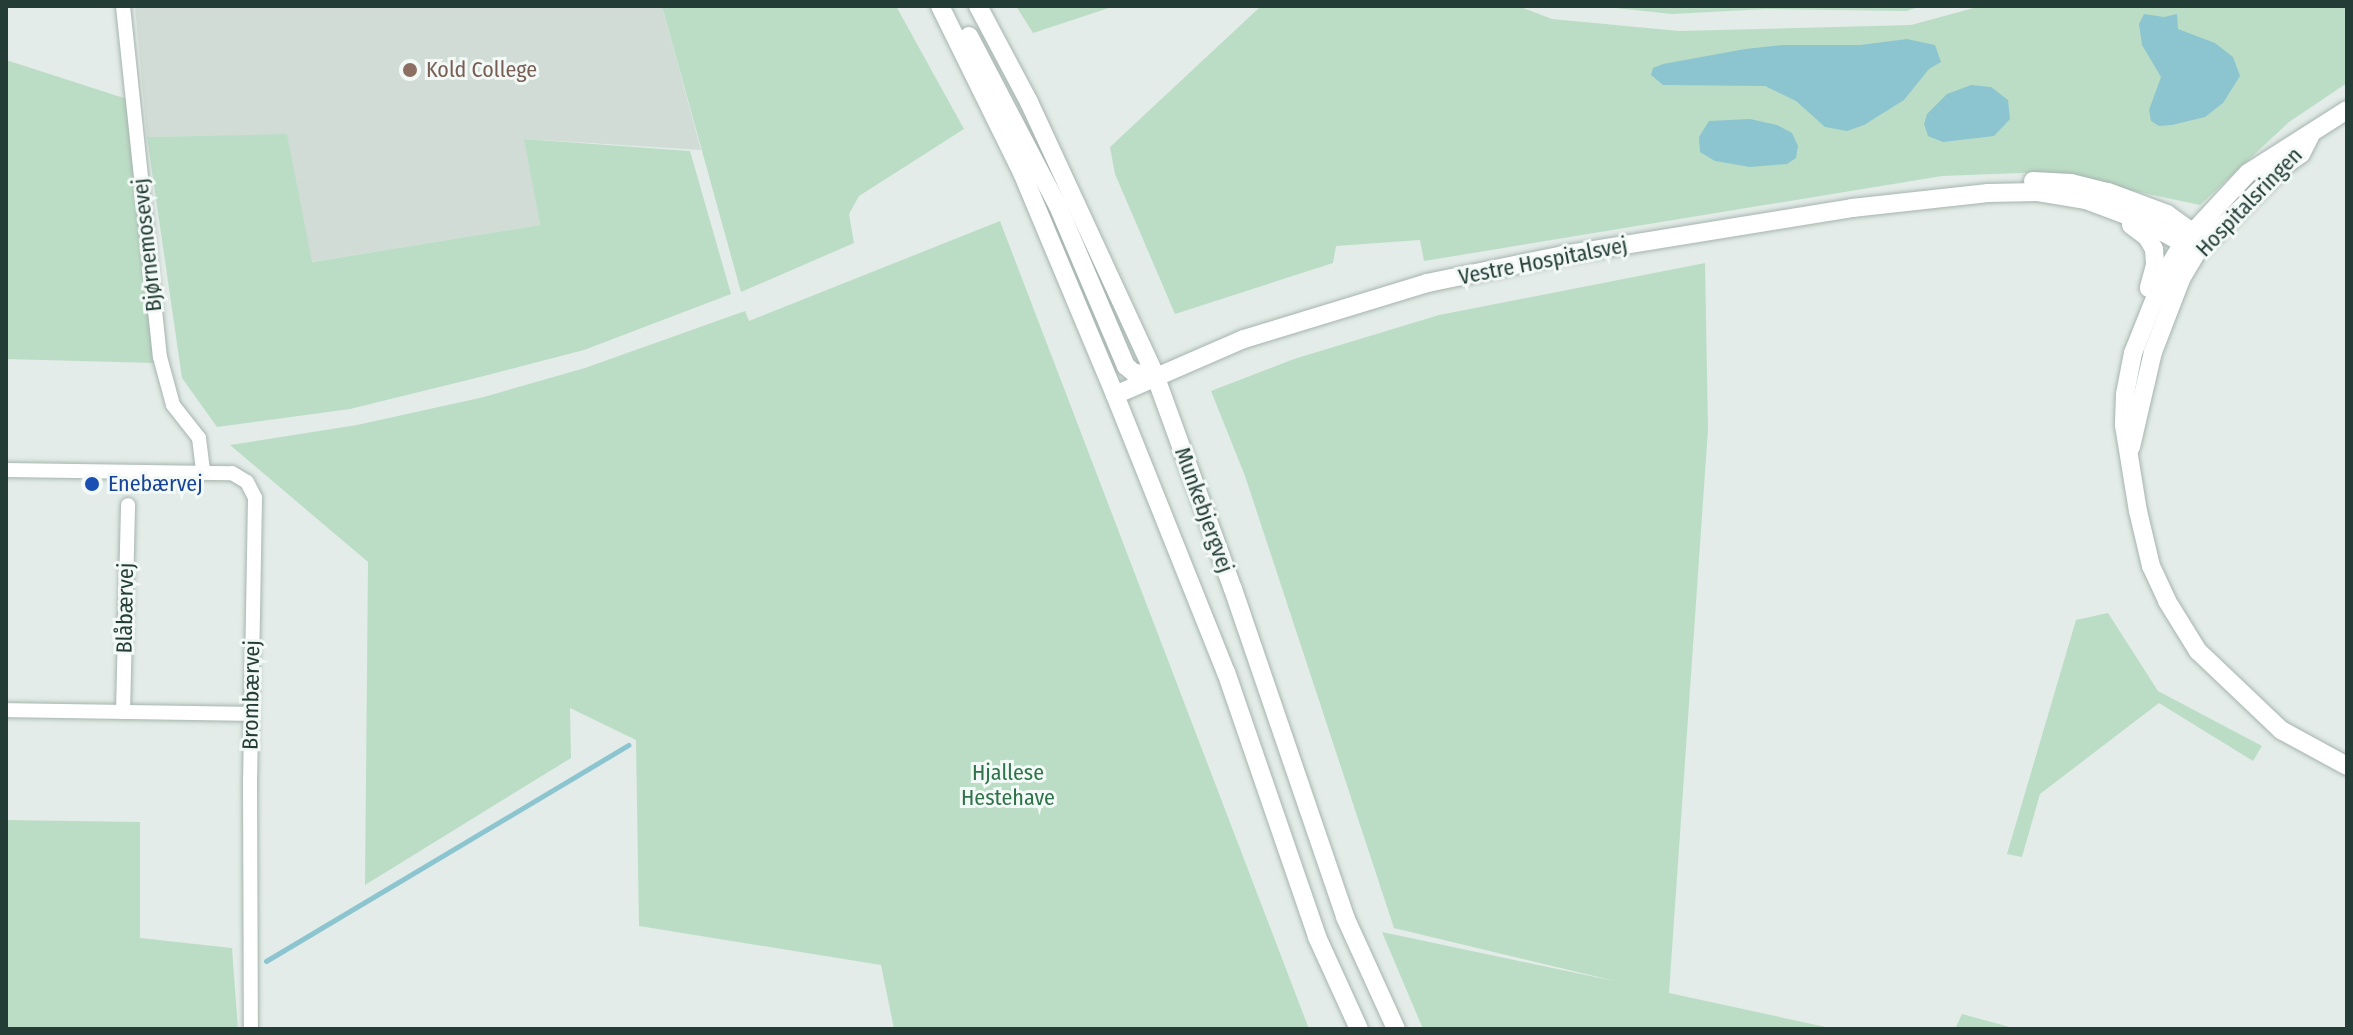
<!DOCTYPE html>
<html>
<head>
<meta charset="utf-8">
<style>
  body { margin:0 }
  #map { position:relative; width:2353px; height:1035px; overflow:hidden; background:#e3ece8; font-family:"Fira Sans Condensed",sans-serif }
  div>[style] { position:absolute }
  .built>* { inset:0; background:#d1dcd7 }
  .green>* { inset:0; background:#bcddc5 }
  .water>* { inset:0; background:#8cc5d0 }
  .stream>* { height:5px; margin:-2.5px; padding:0 2.5px; transform-origin:2.5px; border-radius:2.5px; background:#8cc5d0 }
  .roads { filter:drop-shadow(0 0 2px #a6b4af) drop-shadow(0 0 2px #a6b4af) }
  .minor>* { height:14px; margin:-7px; padding:0 7px; transform-origin:7px; border-radius:7px; background:#fff }
  .tertiary>* { height:18px; margin:-9px; padding:0 9px; transform-origin:9px; border-radius:9px; background:#fff }
  .dots>* { width:22px; height:22px; translate:-50% -50%; box-sizing:border-box; border:4px solid #f3f9f6; border-radius:50% }
  span { translate:-50% -50%; white-space:nowrap; text-align:center; line-height:1.15; -webkit-text-stroke:6px #f3f9f6; paint-order:stroke }
  .education-label { font-size:22px; color:#785e54 }
  .left { translate:0 -50%; text-align:left }
  .street-label { font-size:22px; color:#233d36 }
  .transit-label { font-size:22px; color:#164399 }
  .park-label { font-size:22px; color:#2e7349 }
  .frame { position:absolute; inset:0; border:8px solid #233d36; pointer-events:none }
</style>
</head>
<body>
<div id="map">
  <div class="built">
    <i style="clip-path:polygon(135px 6px,662px 6px,701px 150px,525px 139px,540px 225px,311px 262px,287px 135px,147px 137px)"></i>
  </div>
  <div class="green">
    <i style="clip-path:polygon(662px 6px,896px 6px,964px 129px,859px 196px,849px 214px,854px 243px,741px 292px)"></i>
    <i style="clip-path:polygon(1016px 6px,1115px 6px,1033px 33px)"></i>
    <i style="clip-path:polygon(1261px 6px,1518px 6px,1552px 19px,1679px 31px,1911px 25px,1981px 6px,2347px 6px,2347px 83px,2289px 122px,2200px 205px,2045px 172px,1942px 176px,1424px 261px,1420px 240px,1336px 246px,1333px 263px,1175px 314px,1115px 174px,1110px 147px)"></i>
    <i style="clip-path:polygon(1597px 6px,1922px 6px,1906px 11px,1767px 9px,1672px 14px)"></i>
    <i style="clip-path:polygon(6px 60px,127px 99px,154px 363px,6px 359px)"></i>
    <i style="clip-path:polygon(287px 134px,312px 262px,540px 225px,524px 139px,690px 151px,731px 294px,584px 350px,480px 377px,350px 409px,217px 427px,182px 378px,147px 137px)"></i>
    <i style="clip-path:polygon(1000px 221px,1309px 1029px,894px 1029px,881px 965px,639px 926px,636px 740px,570px 708px,571px 758px,365px 885px,368px 562px,230px 445px,357px 425px,484px 397px,585px 368px,745px 311px,749px 321px)"></i>
    <i style="clip-path:polygon(1705px 263px,1708px 429px,1669px 993px,1835px 1029px,1423px 1029px,1382px 932px,1619px 982px,1394px 928px,1245px 476px,1211px 391px,1294px 359px,1439px 315px)"></i>
    <i style="clip-path:polygon(2108px 613px,2158px 691px,2262px 746px,2253px 761px,2159px 703px,2040px 794px,2022px 857px,2007px 854px,2076px 620px)"></i>
    <i style="clip-path:polygon(6px 820px,140px 822px,140px 938px,232px 948px,238px 1029px,6px 1029px)"></i>
    <i style="clip-path:polygon(1962px 1014px,2017px 1029px,1955px 1029px)"></i>
  </div>
  <div class="water">
    <i style="clip-path:polygon(2144px 14px,2164px 17px,2177px 14px,2178px 29px,2215px 43px,2233px 57px,2240px 76px,2223px 103px,2205px 117px,2172px 125px,2159px 126px,2151px 121px,2149px 110px,2161px 77px,2142px 45px,2139px 24px)"></i>
    <i style="clip-path:polygon(1907px 39px,1935px 45px,1941px 62px,1929px 69px,1904px 100px,1864px 125px,1847px 131px,1825px 127px,1796px 101px,1765px 86px,1663px 85px,1651px 75px,1653px 68px,1663px 64px,1745px 49px,1782px 45px,1860px 45px)"></i>
    <i style="clip-path:polygon(1971px 85px,1991px 87px,2008px 100px,2010px 119px,1994px 136px,1943px 142px,1928px 136px,1924px 124px,1927px 114px,1947px 94px)"></i>
    <i style="clip-path:polygon(1750px 119px,1777px 125px,1792px 133px,1798px 146px,1796px 158px,1787px 164px,1750px 167px,1715px 161px,1700px 152px,1699px 137px,1709px 121px)"></i>
  </div>
  <div class="stream">
    <i style="left:266px;top:961px;width:422px;rotate:-30.8deg"></i>
  </div>
  <div class="roads">
    <div class="minor">
      <i style="left:123px;top:6px;width:353px;rotate:84deg"></i>
      <i style="left:160px;top:357px;width:50px;rotate:74.8deg"></i>
      <i style="left:173px;top:405px;width:42px;rotate:51.8deg"></i>
      <i style="left:199px;top:438px;width:35px;rotate:83deg"></i>
      <i style="left:6px;top:470px;width:226px;rotate:0.8deg"></i>
      <i style="left:232px;top:473px;width:17px;rotate:31deg"></i>
      <i style="left:247px;top:482px;width:18px;rotate:63deg"></i>
      <i style="left:255px;top:498px;width:280px;rotate:91deg"></i>
      <i style="left:250px;top:778px;width:251px;rotate:89.8deg"></i>
      <i style="left:6px;top:710px;width:244px;rotate:0.9deg"></i>
      <i style="left:123px;top:712px;width:207px;rotate:-88.6deg"></i>
    </div>
    <div class="tertiary">
      <i style="left:940px;top:6px;width:188px;rotate:63.8deg"></i>
      <i style="left:1023px;top:175px;width:238px;rotate:67.3deg"></i>
      <i style="left:1115px;top:395px;width:298px;rotate:68.2deg"></i>
      <i style="left:1226px;top:672px;width:280px;rotate:71deg"></i>
      <i style="left:1317px;top:937px;width:101px;rotate:65.5deg"></i>
      <i style="left:978px;top:6px;width:109px;rotate:62deg"></i>
      <i style="left:1029px;top:102px;width:301px;rotate:65.2deg"></i>
      <i style="left:1155px;top:375px;width:228px;rotate:70deg"></i>
      <i style="left:1233px;top:589px;width:347px;rotate:71.1deg"></i>
      <i style="left:1345px;top:917px;width:123px;rotate:65.5deg"></i>
      <i style="left:969px;top:36px;width:192px;rotate:62.4deg"></i>
      <i style="left:1058px;top:206px;width:174px;rotate:67deg"></i>
      <i style="left:1126px;top:366px;width:11px;rotate:41deg"></i>
      <i style="left:1134px;top:373px;width:21px;rotate:5deg"></i>
      <i style="left:2347px;top:110px;width:117px;rotate:147.5deg"></i>
      <i style="left:2248px;top:173px;width:96px;rotate:132.9deg"></i>
      <i style="left:2183px;top:243px;width:35px;rotate:121deg"></i>
      <i style="left:2165px;top:273px;width:86px;rotate:111.8deg"></i>
      <i style="left:2133px;top:353px;width:42px;rotate:101deg"></i>
      <i style="left:2125px;top:394px;width:31px;rotate:92deg"></i>
      <i style="left:2124px;top:425px;width:87px;rotate:80.8deg"></i>
      <i style="left:2138px;top:511px;width:57px;rotate:76.7deg"></i>
      <i style="left:2151px;top:566px;width:38px;rotate:65deg"></i>
      <i style="left:2167px;top:601px;width:59px;rotate:58.2deg"></i>
      <i style="left:2198px;top:651px;width:115px;rotate:43.6deg"></i>
      <i style="left:2281px;top:730px;width:75px;rotate:28.6deg"></i>
      <i style="left:2033px;top:181px;width:38px;rotate:3deg"></i>
      <i style="left:2071px;top:183px;width:38px;rotate:14deg"></i>
      <i style="left:2108px;top:192px;width:63px;rotate:20.4deg"></i>
      <i style="left:2167px;top:214px;width:43px;rotate:35.5deg"></i>
      <i style="left:2131px;top:225px;width:20px;rotate:37deg"></i>
      <i style="left:2147px;top:237px;width:14px;rotate:60deg"></i>
      <i style="left:2154px;top:249px;width:16px;rotate:86deg"></i>
      <i style="left:2155px;top:265px;width:24px;rotate:105deg"></i>
      <i style="left:1115px;top:395px;width:141px;rotate:-23.5deg"></i>
      <i style="left:1244px;top:339px;width:191px;rotate:-17deg"></i>
      <i style="left:1427px;top:283px;width:139px;rotate:-11.6deg"></i>
      <i style="left:1563px;top:255px;width:293px;rotate:-9.2deg"></i>
      <i style="left:1852px;top:208px;width:137px;rotate:-6.3deg"></i>
      <i style="left:1988px;top:193px;width:50px;rotate:-1.1deg"></i>
      <i style="left:2038px;top:192px;width:49px;rotate:9.5deg"></i>
      <i style="left:2086px;top:200px;width:60px;rotate:20.6deg"></i>
      <i style="left:2142px;top:221px;width:47px;rotate:28.2deg"></i>
      <i style="left:2183px;top:243px;width:22px"></i>
      <i style="left:2131px;top:447px;width:98px;rotate:-77deg"></i>
      <i style="left:2153px;top:352px;width:80px;rotate:-68.9deg"></i>
      <i style="left:2182px;top:277px;width:29px;rotate:-59deg"></i>
      <i style="left:2197px;top:252px;width:124px;rotate:-44.7deg"></i>
      <i style="left:2285px;top:165px;width:19px;rotate:-35deg"></i>
      <i style="left:2301px;top:154px;width:20px;rotate:-63deg"></i>
    </div>
  </div>
  <div class="dots">
    <i style="left:410px;top:70px;background:#8d6e63"></i>
    <i style="left:92px;top:484px;background:#1a4fb4"></i>
  </div>
  <div class="education-label">
    <span class="left" style="left:426px;top:70px">Kold College</span>
  </div>
  <div class="street-label">
    <span style="left:2249px;top:202px;rotate:-46deg">Hospitalsringen</span>
    <span style="left:147px;top:245px;rotate:-96deg">Bjørnemosevej</span>
    <span style="left:1543px;top:261px;rotate:-11deg">Vestre Hospitalsvej</span>
    <span style="left:1204px;top:510px;rotate:70deg">Munkebjergvej</span>
    <span style="left:125px;top:608px;rotate:-89deg">Blåbærvej</span>
    <span style="left:251px;top:695px;rotate:-89deg">Brombærvej</span>
  </div>
  <div class="transit-label">
    <span class="left" style="left:108px;top:484px">Enebærvej</span>
  </div>
  <div class="park-label">
    <span style="left:1008px;top:785px">Hjallese<br>Hestehave</span>
  </div>
  <div class="frame"></div>
</div>
</body>
</html>
